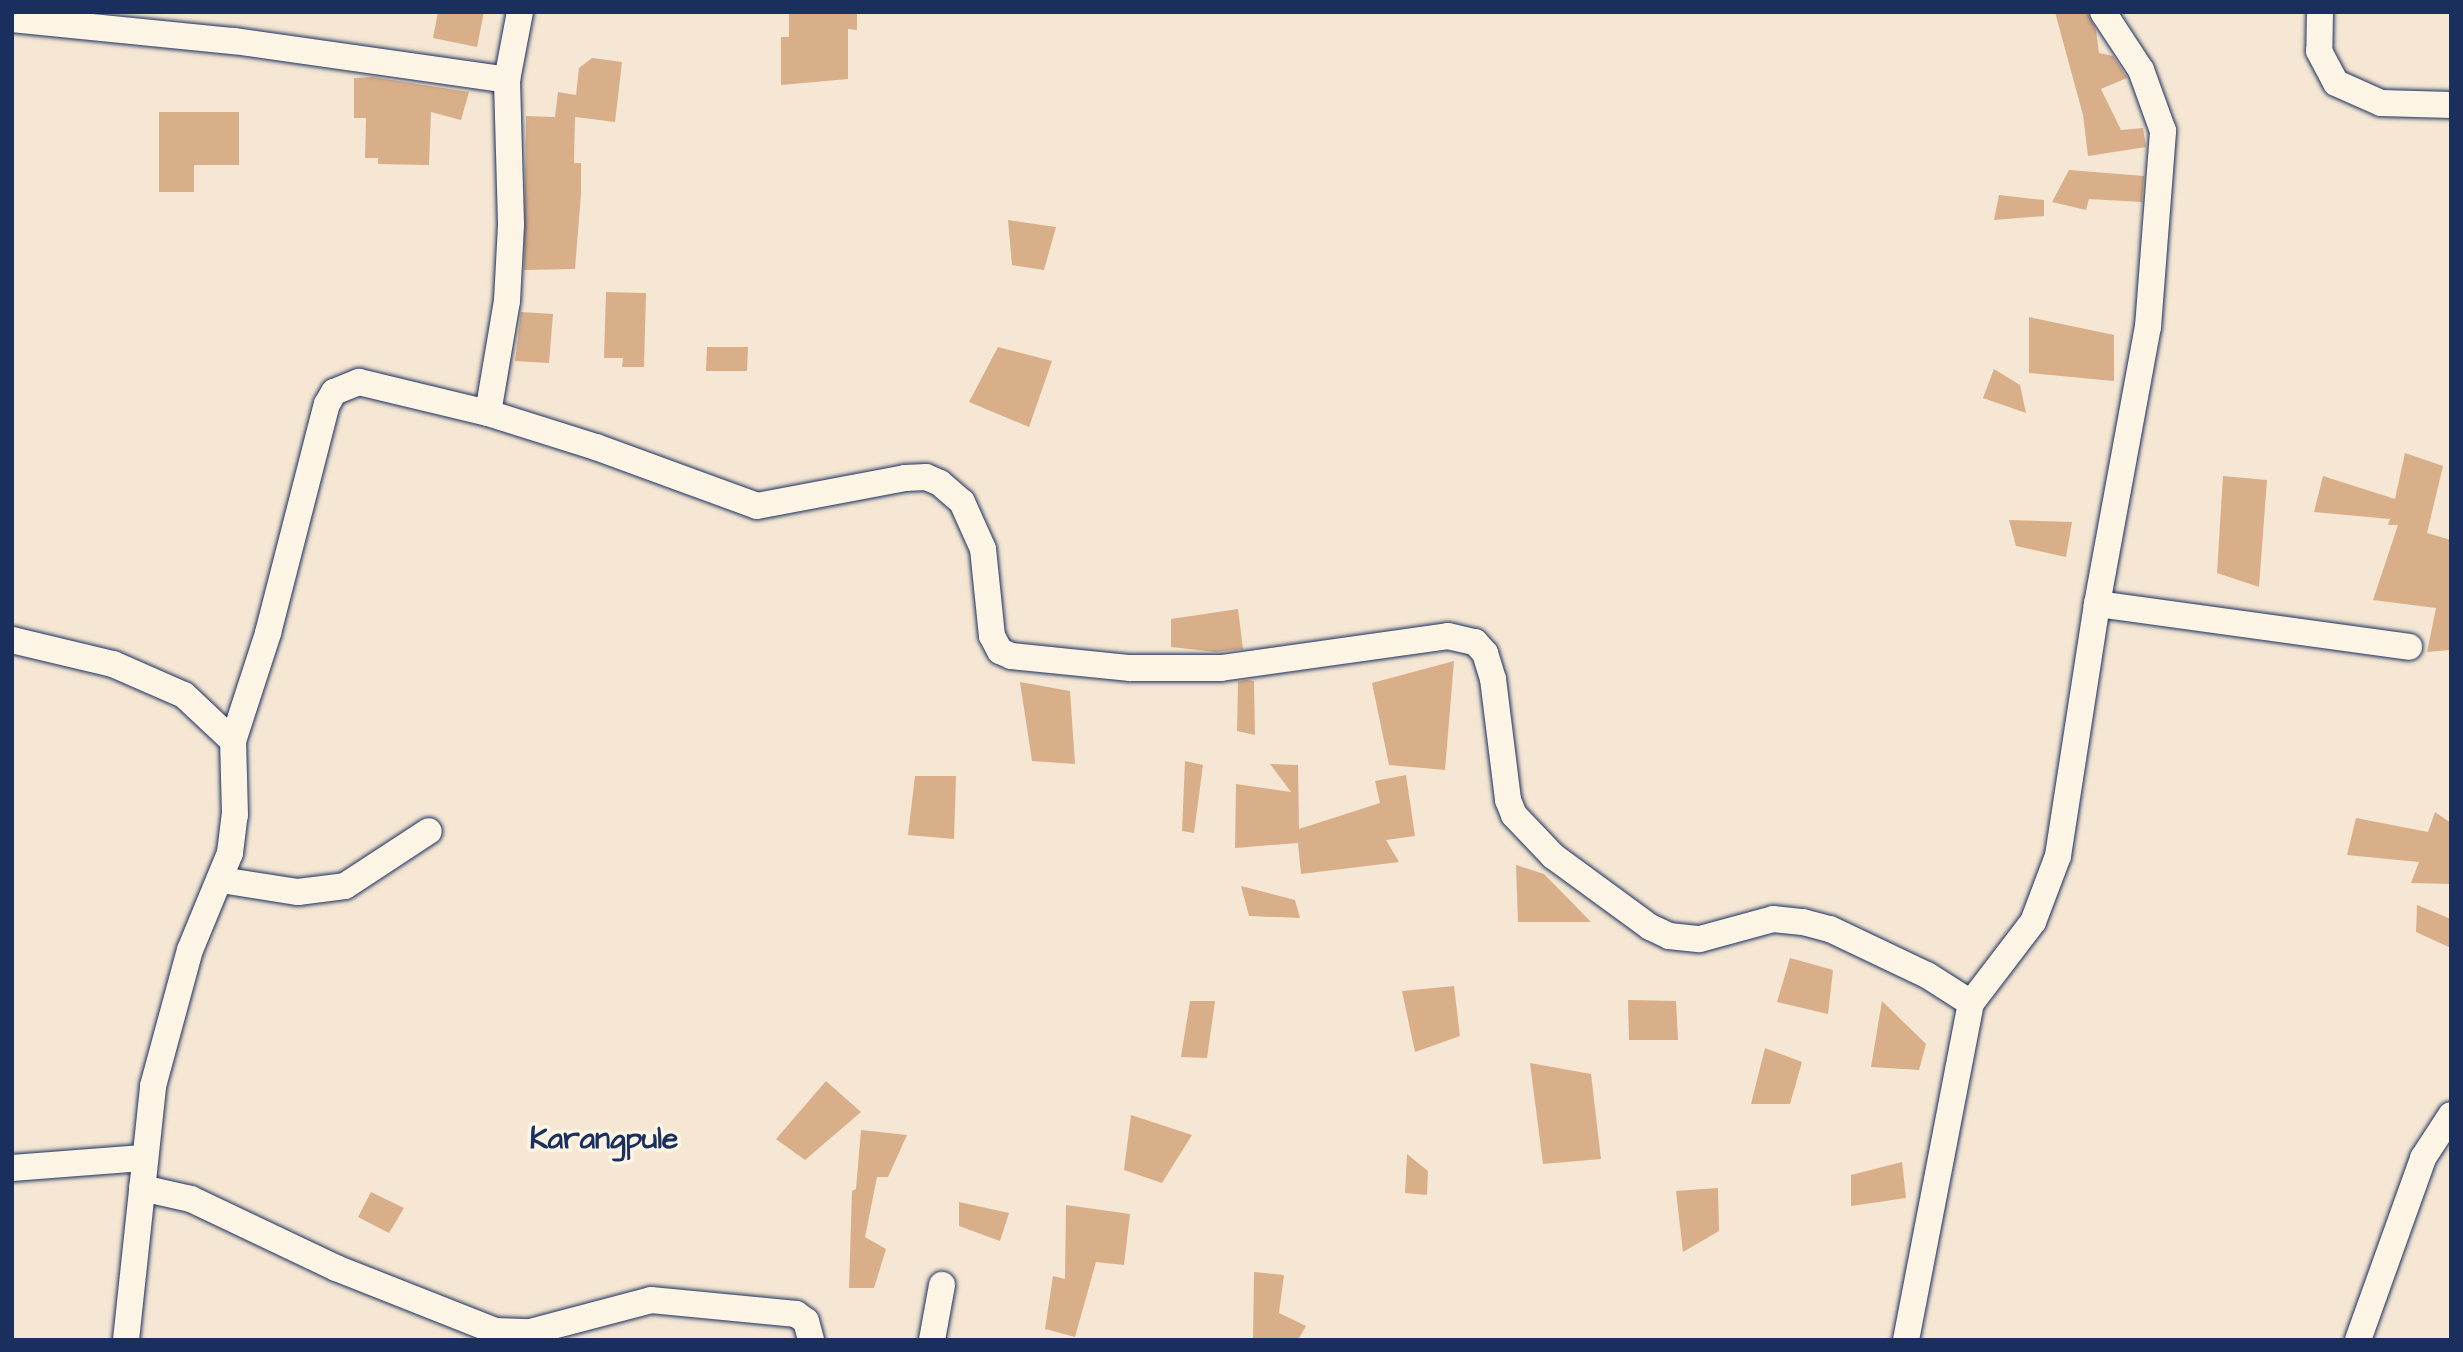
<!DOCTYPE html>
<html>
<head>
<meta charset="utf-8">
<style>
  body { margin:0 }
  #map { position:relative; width:2463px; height:1352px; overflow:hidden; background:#f5e7d3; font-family:"Architects Daughter",sans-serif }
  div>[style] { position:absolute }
  .building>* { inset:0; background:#d9af8a }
  .roads { filter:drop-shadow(0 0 2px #1b2f5e) drop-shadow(0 0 2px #1b2f5e) }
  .minor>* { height:26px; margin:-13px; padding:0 13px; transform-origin:13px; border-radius:13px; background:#fcf5e5 }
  span { translate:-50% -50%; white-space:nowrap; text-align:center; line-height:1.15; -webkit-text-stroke:7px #fcf5e5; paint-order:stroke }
  .quarter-label { font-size:30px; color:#1b2f5e; font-weight:700 }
  .frame { position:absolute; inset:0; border:14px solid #1b2f5e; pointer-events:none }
</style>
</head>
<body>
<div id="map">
  <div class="building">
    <i style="clip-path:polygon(438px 12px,484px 12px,477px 47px,433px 38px)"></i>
    <i style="clip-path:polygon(789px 12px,857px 12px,857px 30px,848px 29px,848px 79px,781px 85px,781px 37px,789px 37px)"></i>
    <i style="clip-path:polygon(2055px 12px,2087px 12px,2096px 30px,2099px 53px,2113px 56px,2127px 78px,2101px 89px,2121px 130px,2143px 128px,2146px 147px,2088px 156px,2083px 115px)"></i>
    <i style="clip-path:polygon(592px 58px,622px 62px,615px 122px,575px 117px,574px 163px,581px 163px,581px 194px,575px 269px,524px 270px,526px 116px,555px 117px,558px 92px,576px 95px,579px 68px)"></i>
    <i style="clip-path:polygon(372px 77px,469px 92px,461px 120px,431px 112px,429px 165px,378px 164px,378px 158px,365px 158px,366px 118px,354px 118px,354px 78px)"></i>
    <i style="clip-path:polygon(159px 112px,239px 112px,239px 165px,194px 165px,194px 192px,159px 192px)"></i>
    <i style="clip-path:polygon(2069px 170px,2144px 176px,2142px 202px,2089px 199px,2086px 210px,2052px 202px)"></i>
    <i style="clip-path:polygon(1999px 195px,2044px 200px,2044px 216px,1994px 220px)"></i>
    <i style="clip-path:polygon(1008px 220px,1056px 227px,1044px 270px,1012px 265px)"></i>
    <i style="clip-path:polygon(606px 292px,646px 293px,644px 367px,622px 367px,623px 358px,604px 358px)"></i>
    <i style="clip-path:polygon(521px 312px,553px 314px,549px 363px,515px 361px)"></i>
    <i style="clip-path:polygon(2029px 317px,2114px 335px,2114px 381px,2029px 373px)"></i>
    <i style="clip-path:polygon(707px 347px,748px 347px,747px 371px,706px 371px)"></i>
    <i style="clip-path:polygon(998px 347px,1052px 361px,1029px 427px,969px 402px)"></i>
    <i style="clip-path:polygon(1994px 369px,2020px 385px,2026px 413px,1983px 398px)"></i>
    <i style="clip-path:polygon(2405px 453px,2443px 466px,2427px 533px,2451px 540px,2451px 650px,2427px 652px,2436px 608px,2373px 600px,2398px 525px,2388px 525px,2390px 519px,2314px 512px,2323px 476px,2395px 499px)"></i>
    <i style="clip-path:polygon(2223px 476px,2267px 480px,2259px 587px,2217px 573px)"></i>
    <i style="clip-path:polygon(2009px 520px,2072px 522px,2066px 557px,2016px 546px)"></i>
    <i style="clip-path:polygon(1238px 609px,1243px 649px,1216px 652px,1171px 647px,1171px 619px)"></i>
    <i style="clip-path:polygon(1454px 661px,1445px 770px,1389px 765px,1372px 683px)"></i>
    <i style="clip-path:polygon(1246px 680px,1254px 681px,1255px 735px,1237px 731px,1238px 682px)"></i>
    <i style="clip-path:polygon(1020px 682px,1070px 691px,1075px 764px,1032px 761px)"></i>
    <i style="clip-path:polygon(1185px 761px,1203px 765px,1194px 833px,1182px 831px)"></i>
    <i style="clip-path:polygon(1270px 764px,1298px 765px,1299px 829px,1380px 803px,1375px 781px,1406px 775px,1415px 836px,1386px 840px,1399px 862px,1301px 874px,1298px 843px,1235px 848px,1236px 784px,1291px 792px)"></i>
    <i style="clip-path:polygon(915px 776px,956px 776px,954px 839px,908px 835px)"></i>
    <i style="clip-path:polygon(2435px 812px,2451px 823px,2451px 884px,2411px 883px,2419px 862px,2347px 855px,2356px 818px,2428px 832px)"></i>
    <i style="clip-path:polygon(1516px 865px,1544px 874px,1591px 922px,1518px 922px)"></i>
    <i style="clip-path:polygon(1241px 886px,1295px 900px,1300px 918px,1249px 916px)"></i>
    <i style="clip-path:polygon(2417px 905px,2451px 919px,2451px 948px,2416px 932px)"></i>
    <i style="clip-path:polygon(1790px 958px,1833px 970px,1828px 1014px,1777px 1002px)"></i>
    <i style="clip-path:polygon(1454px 986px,1460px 1036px,1415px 1052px,1402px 991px)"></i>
    <i style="clip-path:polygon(1628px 1000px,1676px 1001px,1678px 1040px,1629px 1040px)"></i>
    <i style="clip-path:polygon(1190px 1001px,1215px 1001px,1207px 1058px,1181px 1057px)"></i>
    <i style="clip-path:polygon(1882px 1001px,1926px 1044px,1919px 1070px,1871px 1067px)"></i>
    <i style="clip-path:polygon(1765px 1048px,1802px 1062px,1790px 1104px,1751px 1104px)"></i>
    <i style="clip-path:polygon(1530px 1063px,1591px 1074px,1601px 1159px,1543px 1164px)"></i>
    <i style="clip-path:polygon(826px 1081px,861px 1112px,805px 1160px,776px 1139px)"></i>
    <i style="clip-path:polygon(1131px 1115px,1192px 1135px,1162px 1183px,1124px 1170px)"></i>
    <i style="clip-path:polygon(861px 1130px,907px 1135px,888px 1177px,877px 1177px,865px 1237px,886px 1249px,874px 1288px,849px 1288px,852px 1191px,856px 1189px)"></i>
    <i style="clip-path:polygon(1407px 1154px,1428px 1171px,1427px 1195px,1405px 1193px)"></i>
    <i style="clip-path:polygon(1902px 1162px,1906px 1198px,1851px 1206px,1851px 1175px)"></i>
    <i style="clip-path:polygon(1718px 1188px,1719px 1231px,1683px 1252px,1676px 1191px)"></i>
    <i style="clip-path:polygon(371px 1192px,404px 1208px,389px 1233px,358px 1217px)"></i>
    <i style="clip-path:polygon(959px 1202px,1009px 1213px,1000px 1241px,959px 1226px)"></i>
    <i style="clip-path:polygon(1066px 1205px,1130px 1214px,1124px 1265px,1096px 1262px,1075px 1337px,1045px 1329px,1053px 1276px,1065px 1279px)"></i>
    <i style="clip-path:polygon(1254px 1272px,1284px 1275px,1279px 1313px,1306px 1326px,1298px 1340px,1253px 1340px)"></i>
  </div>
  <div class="roads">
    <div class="minor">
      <i style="left:2320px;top:12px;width:39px;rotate:91deg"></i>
      <i style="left:2319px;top:51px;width:36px;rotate:62deg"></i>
      <i style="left:2336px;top:83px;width:49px;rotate:24deg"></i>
      <i style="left:2381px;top:103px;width:70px;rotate:1.6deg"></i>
      <i style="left:12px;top:19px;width:223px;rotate:5.7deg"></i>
      <i style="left:234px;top:41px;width:276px;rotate:8.1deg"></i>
      <i style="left:488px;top:413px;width:113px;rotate:17.5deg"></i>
      <i style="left:596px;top:447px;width:171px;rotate:20.1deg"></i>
      <i style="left:757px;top:506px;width:151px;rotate:-10.7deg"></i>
      <i style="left:905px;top:478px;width:21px;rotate:-3deg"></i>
      <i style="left:926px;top:477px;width:15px;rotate:23deg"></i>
      <i style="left:940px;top:483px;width:29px;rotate:41deg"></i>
      <i style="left:962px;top:502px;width:51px;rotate:65.9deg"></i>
      <i style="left:983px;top:549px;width:87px;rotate:84.1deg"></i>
      <i style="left:992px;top:636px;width:17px;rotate:62deg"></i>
      <i style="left:1000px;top:651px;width:12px;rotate:24deg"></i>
      <i style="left:1011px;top:656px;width:120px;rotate:5.8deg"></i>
      <i style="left:1130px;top:668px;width:91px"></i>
      <i style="left:1221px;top:668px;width:229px;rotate:-8deg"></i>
      <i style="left:1448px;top:636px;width:28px;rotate:13deg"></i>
      <i style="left:1475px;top:642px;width:15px;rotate:48deg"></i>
      <i style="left:1485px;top:653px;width:27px;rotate:73deg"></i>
      <i style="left:1493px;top:679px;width:122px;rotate:82.9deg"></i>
      <i style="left:1508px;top:800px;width:16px;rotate:68deg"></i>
      <i style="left:1514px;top:815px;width:57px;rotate:46.4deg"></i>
      <i style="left:1553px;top:856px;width:120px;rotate:36.2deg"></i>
      <i style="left:1650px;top:927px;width:21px;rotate:25deg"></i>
      <i style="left:1669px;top:936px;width:31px;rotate:6deg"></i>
      <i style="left:1700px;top:939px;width:76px;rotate:-15.3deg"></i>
      <i style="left:1773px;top:919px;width:30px;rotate:6deg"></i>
      <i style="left:1803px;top:922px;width:28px;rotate:15deg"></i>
      <i style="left:1830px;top:929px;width:107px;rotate:25.4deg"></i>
      <i style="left:1927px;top:975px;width:52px;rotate:32.5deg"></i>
      <i style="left:2097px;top:604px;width:315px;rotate:7.8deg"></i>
      <i style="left:12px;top:640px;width:104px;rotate:13.4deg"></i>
      <i style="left:113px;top:664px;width:77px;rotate:23.6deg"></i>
      <i style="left:184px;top:695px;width:67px;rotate:43.2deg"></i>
      <i style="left:221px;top:880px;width:78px;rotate:8.9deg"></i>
      <i style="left:298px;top:892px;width:47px;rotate:-7.3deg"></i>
      <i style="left:345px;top:886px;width:100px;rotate:-33.2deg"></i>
      <i style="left:12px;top:1168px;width:131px;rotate:-4.4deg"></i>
      <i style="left:142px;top:1188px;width:50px;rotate:12.7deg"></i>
      <i style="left:191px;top:1199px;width:161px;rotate:25.4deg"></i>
      <i style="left:336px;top:1268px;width:171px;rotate:21.6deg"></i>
      <i style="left:495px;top:1331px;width:35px;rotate:2deg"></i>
      <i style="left:530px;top:1332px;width:125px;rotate:-14.8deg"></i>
      <i style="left:651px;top:1300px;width:146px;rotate:5.5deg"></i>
      <i style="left:796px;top:1314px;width:12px;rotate:35deg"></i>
      <i style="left:806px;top:1321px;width:20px;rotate:75deg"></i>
      <i style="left:126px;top:1340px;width:255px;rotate:-83.9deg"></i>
      <i style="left:153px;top:1086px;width:141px;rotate:-74.8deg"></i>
      <i style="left:190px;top:950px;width:105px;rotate:-67.6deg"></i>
      <i style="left:230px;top:853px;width:38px;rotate:-83deg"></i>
      <i style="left:235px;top:815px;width:74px;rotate:-91.5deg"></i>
      <i style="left:233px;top:741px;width:114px;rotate:-72deg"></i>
      <i style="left:268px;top:633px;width:236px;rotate:-75.6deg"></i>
      <i style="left:327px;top:404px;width:14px;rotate:-60deg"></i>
      <i style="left:334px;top:392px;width:27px;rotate:-22deg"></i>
      <i style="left:359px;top:382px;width:133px;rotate:13.5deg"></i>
      <i style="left:488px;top:413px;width:114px;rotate:-80.4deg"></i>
      <i style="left:507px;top:301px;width:77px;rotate:-87deg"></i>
      <i style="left:511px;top:224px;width:144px;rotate:-91.6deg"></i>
      <i style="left:507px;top:80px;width:69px;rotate:-79.2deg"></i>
      <i style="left:932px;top:1340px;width:56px;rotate:-79.7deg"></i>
      <i style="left:1906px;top:1340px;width:343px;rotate:-79.1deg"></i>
      <i style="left:1971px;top:1003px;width:102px;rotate:-52.6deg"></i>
      <i style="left:2033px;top:922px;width:71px;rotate:-69.3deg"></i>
      <i style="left:2058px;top:856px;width:255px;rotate:-81.2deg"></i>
      <i style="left:2097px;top:604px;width:282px;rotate:-79.6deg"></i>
      <i style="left:2148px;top:327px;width:197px;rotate:-85.6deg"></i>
      <i style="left:2163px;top:131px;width:65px;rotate:-109.8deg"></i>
      <i style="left:2141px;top:70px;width:69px;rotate:-123.2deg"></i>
      <i style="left:2358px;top:1340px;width:193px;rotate:-70.3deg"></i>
      <i style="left:2423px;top:1158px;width:51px;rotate:-56.9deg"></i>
    </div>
  </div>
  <div class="quarter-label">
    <span style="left:604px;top:1139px">Karangpule</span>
  </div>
  <div class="frame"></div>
</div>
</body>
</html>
